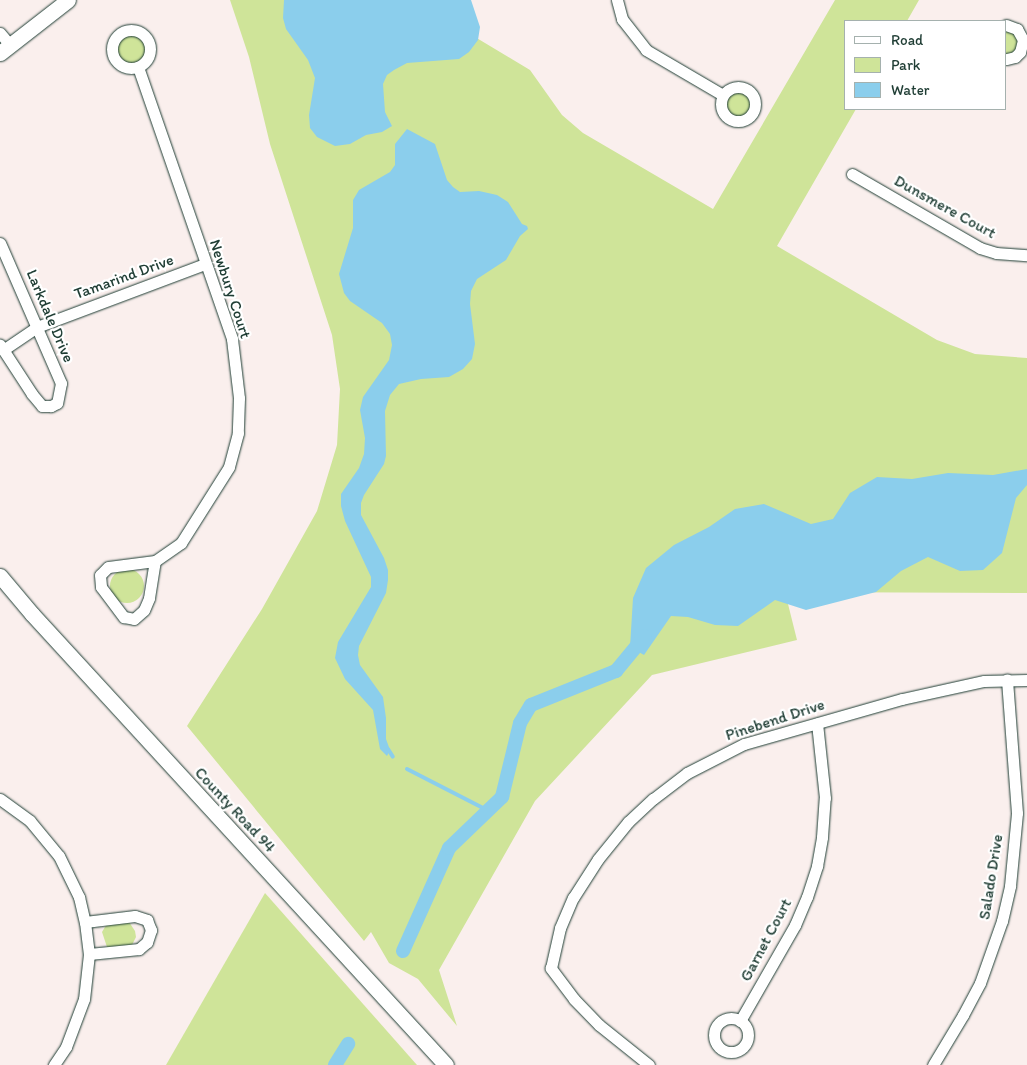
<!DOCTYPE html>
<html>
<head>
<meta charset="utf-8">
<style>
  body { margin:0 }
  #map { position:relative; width:1027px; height:1065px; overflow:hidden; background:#faefed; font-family:Itim,sans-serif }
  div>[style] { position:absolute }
  .green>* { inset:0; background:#cfe499 }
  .round { border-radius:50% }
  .water>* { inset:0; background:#8bceec }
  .stream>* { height:4px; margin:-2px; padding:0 2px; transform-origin:2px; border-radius:2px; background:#8bceec }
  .canal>* { height:14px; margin:-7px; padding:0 7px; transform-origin:7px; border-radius:7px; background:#8bceec }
  .roads { filter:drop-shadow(0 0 1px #1f3d34) drop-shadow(0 0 1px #1f3d34) }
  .minor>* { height:11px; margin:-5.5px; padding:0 5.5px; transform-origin:5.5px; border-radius:5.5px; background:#fff }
  .minor>.ring { margin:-5.5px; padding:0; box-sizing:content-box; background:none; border:11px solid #fff; border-radius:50% }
  .tertiary>* { height:15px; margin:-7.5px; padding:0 7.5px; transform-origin:7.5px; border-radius:7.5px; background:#fff }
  span { translate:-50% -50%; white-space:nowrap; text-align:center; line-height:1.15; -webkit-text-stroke:4.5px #fff; paint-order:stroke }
  .street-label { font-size:16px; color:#1f3d34 }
  .legend { position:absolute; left:844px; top:20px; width:162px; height:90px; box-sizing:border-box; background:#fff; border:1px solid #a5b1ae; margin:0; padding:6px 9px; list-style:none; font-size:15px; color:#1f3d34 }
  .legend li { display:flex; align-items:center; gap:10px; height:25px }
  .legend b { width:25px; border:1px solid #a5b1ae }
</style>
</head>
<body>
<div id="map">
  <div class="green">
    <i style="clip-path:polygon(230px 0,426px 0,425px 7px,530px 70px,562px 115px,583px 133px,713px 209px,835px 0,919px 0,907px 21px,846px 21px,846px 109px,856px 109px,777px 246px,937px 340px,975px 354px,1027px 358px,1027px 593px,785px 592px,797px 640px,652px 675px,535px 801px,439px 970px,457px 1026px,418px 979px,389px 963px,371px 932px,364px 941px,187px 726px,262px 609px,317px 511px,337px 445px,340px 389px,332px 335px,270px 144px,249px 57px)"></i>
    <i style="clip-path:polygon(1006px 28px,1023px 40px,1006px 61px)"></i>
    <i class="round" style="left:113px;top:31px;width:34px;height:34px"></i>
    <i class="round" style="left:720px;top:87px;width:34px;height:34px"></i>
    <i class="round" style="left:110px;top:569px;width:34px;height:34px"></i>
    <i style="clip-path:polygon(265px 893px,417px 1065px,166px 1065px)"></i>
    <i style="clip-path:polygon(108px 922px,129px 922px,135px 931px,136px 937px,131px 947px,107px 947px,102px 932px)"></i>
  </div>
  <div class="water">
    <i style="clip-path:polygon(284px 0,471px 0,480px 27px,478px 40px,469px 52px,459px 59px,407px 63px,394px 70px,387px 75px,383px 84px,385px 112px,392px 126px,382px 132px,366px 135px,350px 144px,335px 146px,317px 137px,310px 128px,309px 115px,315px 78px,308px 60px,286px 29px,283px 18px)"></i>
    <i style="clip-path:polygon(407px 129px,435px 144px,447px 180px,453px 187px,460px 192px,479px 191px,497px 195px,508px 202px,522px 224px,527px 226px,528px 229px,520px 236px,506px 260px,477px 279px,471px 291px,470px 304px,475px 344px,472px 359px,463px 369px,449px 377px,421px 379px,399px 384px,390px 395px,385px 411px,386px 456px,384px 464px,364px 495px,361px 503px,361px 515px,384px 558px,388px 570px,388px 580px,386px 593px,359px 646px,358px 655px,360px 665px,383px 697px,386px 718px,386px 739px,390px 750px,387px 756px,380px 749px,373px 710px,345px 679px,335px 658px,338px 642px,371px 587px,371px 577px,345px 521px,341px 506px,341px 494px,359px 468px,364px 454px,365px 438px,360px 410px,363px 397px,389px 360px,392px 345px,390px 334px,382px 323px,350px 301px,344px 293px,339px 274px,353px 228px,353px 200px,359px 190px,390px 172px,395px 165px,395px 144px)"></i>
    <i style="clip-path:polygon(1027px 469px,1027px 485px,1016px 498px,1002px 553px,983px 570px,960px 571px,928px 557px,901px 571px,876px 592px,806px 610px,775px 600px,738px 626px,715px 625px,688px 617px,671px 616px,644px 655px,630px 647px,633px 598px,646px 568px,674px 545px,709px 527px,735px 509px,764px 504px,811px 524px,833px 519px,850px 493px,877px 477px,912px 479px,948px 473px,993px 475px)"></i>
  </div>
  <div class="stream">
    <i style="left:388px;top:749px;width:9px;rotate:58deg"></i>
    <i style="left:407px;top:769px;width:92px;rotate:27.1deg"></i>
  </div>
  <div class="canal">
    <i style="left:403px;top:951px;width:113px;rotate:-65.9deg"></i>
    <i style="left:449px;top:848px;width:74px;rotate:-43.9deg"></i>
    <i style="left:502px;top:797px;width:76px;rotate:-76.3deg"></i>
    <i style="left:520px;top:723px;width:21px;rotate:-59deg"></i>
    <i style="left:531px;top:705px;width:92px;rotate:-21.8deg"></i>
    <i style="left:616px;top:671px;width:45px;rotate:-50.4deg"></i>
    <i style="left:335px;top:1065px;width:25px;rotate:-58deg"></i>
  </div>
  <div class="roads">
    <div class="minor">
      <i style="left:617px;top:0;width:20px;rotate:75deg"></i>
      <i style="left:622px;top:19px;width:39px;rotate:52deg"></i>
      <i style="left:646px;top:50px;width:89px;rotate:30.3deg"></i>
      <i style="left:1006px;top:25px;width:12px;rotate:20deg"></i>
      <i style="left:1017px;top:29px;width:13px;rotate:61deg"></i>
      <i style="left:1023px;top:40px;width:12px;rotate:104deg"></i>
      <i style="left:1020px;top:52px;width:7px;rotate:135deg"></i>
      <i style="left:1015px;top:57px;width:9px;rotate:167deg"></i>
      <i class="ring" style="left:112px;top:30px;width:27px;height:27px"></i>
      <i style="left:0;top:33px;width:16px;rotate:50deg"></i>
      <i style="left:138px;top:67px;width:288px;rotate:70.9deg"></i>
      <i style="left:232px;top:339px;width:59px;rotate:83.2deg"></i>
      <i style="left:239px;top:398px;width:35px;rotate:92deg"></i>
      <i style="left:238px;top:433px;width:35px;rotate:105deg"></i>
      <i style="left:229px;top:467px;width:90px;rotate:122.3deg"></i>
      <i style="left:181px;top:543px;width:32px;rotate:145deg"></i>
      <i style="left:155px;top:561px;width:47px;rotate:172.7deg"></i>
      <i style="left:108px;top:567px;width:11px;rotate:135deg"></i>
      <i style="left:100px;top:575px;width:12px;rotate:85deg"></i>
      <i style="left:101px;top:587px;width:38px;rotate:53deg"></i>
      <i style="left:124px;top:617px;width:10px;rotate:11deg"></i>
      <i style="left:134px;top:619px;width:13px;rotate:-42deg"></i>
      <i style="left:144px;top:610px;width:13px;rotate:-67deg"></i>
      <i style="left:149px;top:598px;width:37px;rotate:-81deg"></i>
      <i class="ring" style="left:721px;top:87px;width:23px;height:23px"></i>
      <i style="left:852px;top:174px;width:148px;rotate:30deg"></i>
      <i style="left:980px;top:248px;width:17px;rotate:17deg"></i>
      <i style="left:996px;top:253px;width:31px;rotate:4deg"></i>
      <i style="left:0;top:243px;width:153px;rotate:66.5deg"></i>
      <i style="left:61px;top:383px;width:20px;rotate:101deg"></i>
      <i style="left:57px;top:403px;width:7px;rotate:153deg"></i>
      <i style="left:51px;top:406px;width:9px;rotate:180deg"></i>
      <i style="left:42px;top:406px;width:16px;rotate:-130deg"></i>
      <i style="left:32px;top:394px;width:59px;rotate:-123.1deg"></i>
      <i style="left:3px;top:350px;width:41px;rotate:-34.1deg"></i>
      <i style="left:37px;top:327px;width:179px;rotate:-20.6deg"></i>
      <i style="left:0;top:799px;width:37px;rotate:36deg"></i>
      <i style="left:30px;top:821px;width:45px;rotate:50.4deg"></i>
      <i style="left:59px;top:856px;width:46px;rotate:64deg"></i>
      <i style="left:79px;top:897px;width:26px;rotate:77deg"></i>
      <i style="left:85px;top:922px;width:32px;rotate:83deg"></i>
      <i style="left:89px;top:954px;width:45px;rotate:96.3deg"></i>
      <i style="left:84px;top:999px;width:51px;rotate:110.6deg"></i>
      <i style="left:66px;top:1047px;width:22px;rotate:124deg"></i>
      <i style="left:85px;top:922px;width:50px;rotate:-6.8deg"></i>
      <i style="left:135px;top:916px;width:13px;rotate:18deg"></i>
      <i style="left:147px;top:920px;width:11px;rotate:68deg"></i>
      <i style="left:151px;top:930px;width:13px;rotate:108deg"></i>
      <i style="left:147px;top:942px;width:11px;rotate:139deg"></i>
      <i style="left:139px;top:949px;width:50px;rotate:174.3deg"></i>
      <i class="ring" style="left:714px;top:1018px;width:23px;height:23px"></i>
      <i style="left:740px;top:1021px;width:111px;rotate:-60.2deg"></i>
      <i style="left:795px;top:925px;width:30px;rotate:-67deg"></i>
      <i style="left:807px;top:897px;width:33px;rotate:-72deg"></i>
      <i style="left:817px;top:866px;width:29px;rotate:-80deg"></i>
      <i style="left:822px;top:837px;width:39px;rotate:-86deg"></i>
      <i style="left:825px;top:798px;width:75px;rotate:-96.1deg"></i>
      <i style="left:649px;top:1065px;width:64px;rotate:-141.3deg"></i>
      <i style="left:599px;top:1025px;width:36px;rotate:-134deg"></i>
      <i style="left:574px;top:999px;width:39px;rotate:-127deg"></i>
      <i style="left:551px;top:968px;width:41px;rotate:-77.3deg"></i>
      <i style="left:560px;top:928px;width:33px;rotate:-67deg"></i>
      <i style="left:573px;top:898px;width:46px;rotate:-57.3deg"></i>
      <i style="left:598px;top:859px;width:48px;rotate:-51deg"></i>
      <i style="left:628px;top:822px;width:34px;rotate:-43deg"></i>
      <i style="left:653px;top:799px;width:43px;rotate:-37.4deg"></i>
      <i style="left:687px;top:773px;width:64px;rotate:-27deg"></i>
      <i style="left:744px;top:744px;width:164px;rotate:-15.9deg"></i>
      <i style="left:902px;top:699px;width:84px;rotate:-12.4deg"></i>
      <i style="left:984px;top:681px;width:43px;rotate:-1.3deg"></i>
      <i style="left:933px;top:1065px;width:58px;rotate:-59deg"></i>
      <i style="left:963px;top:1015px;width:36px;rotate:-62deg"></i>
      <i style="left:980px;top:983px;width:66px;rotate:-70.5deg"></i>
      <i style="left:1002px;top:921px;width:36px;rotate:-77deg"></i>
      <i style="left:1010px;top:886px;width:73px;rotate:-84.5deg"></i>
      <i style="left:1017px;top:813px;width:134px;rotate:-94.3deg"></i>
    </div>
    <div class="tertiary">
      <i style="left:0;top:53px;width:86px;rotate:-37.9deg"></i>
      <i style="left:0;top:576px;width:50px;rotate:49.9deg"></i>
      <i style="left:32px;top:614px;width:612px;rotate:47.45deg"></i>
    </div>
  </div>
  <div class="street-label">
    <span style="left:945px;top:207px;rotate:29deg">Dunsmere Court</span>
    <span style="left:124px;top:277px;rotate:-20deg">Tamarind Drive</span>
    <span style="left:230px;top:289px;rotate:72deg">Newbury Court</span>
    <span style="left:50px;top:316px;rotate:67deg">Larkdale Drive</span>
    <span style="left:775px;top:720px;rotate:-18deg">Pinebend Drive</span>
    <span style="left:235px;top:810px;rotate:47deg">County Road 94</span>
    <span style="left:991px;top:877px;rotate:-81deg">Salado Drive</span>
    <span style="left:766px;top:940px;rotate:-62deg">Garnet Court</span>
  </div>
  <ul class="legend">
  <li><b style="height:6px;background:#fff"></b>Road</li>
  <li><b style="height:14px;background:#cfe499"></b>Park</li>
  <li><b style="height:14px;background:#8bceec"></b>Water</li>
  </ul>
</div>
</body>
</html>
